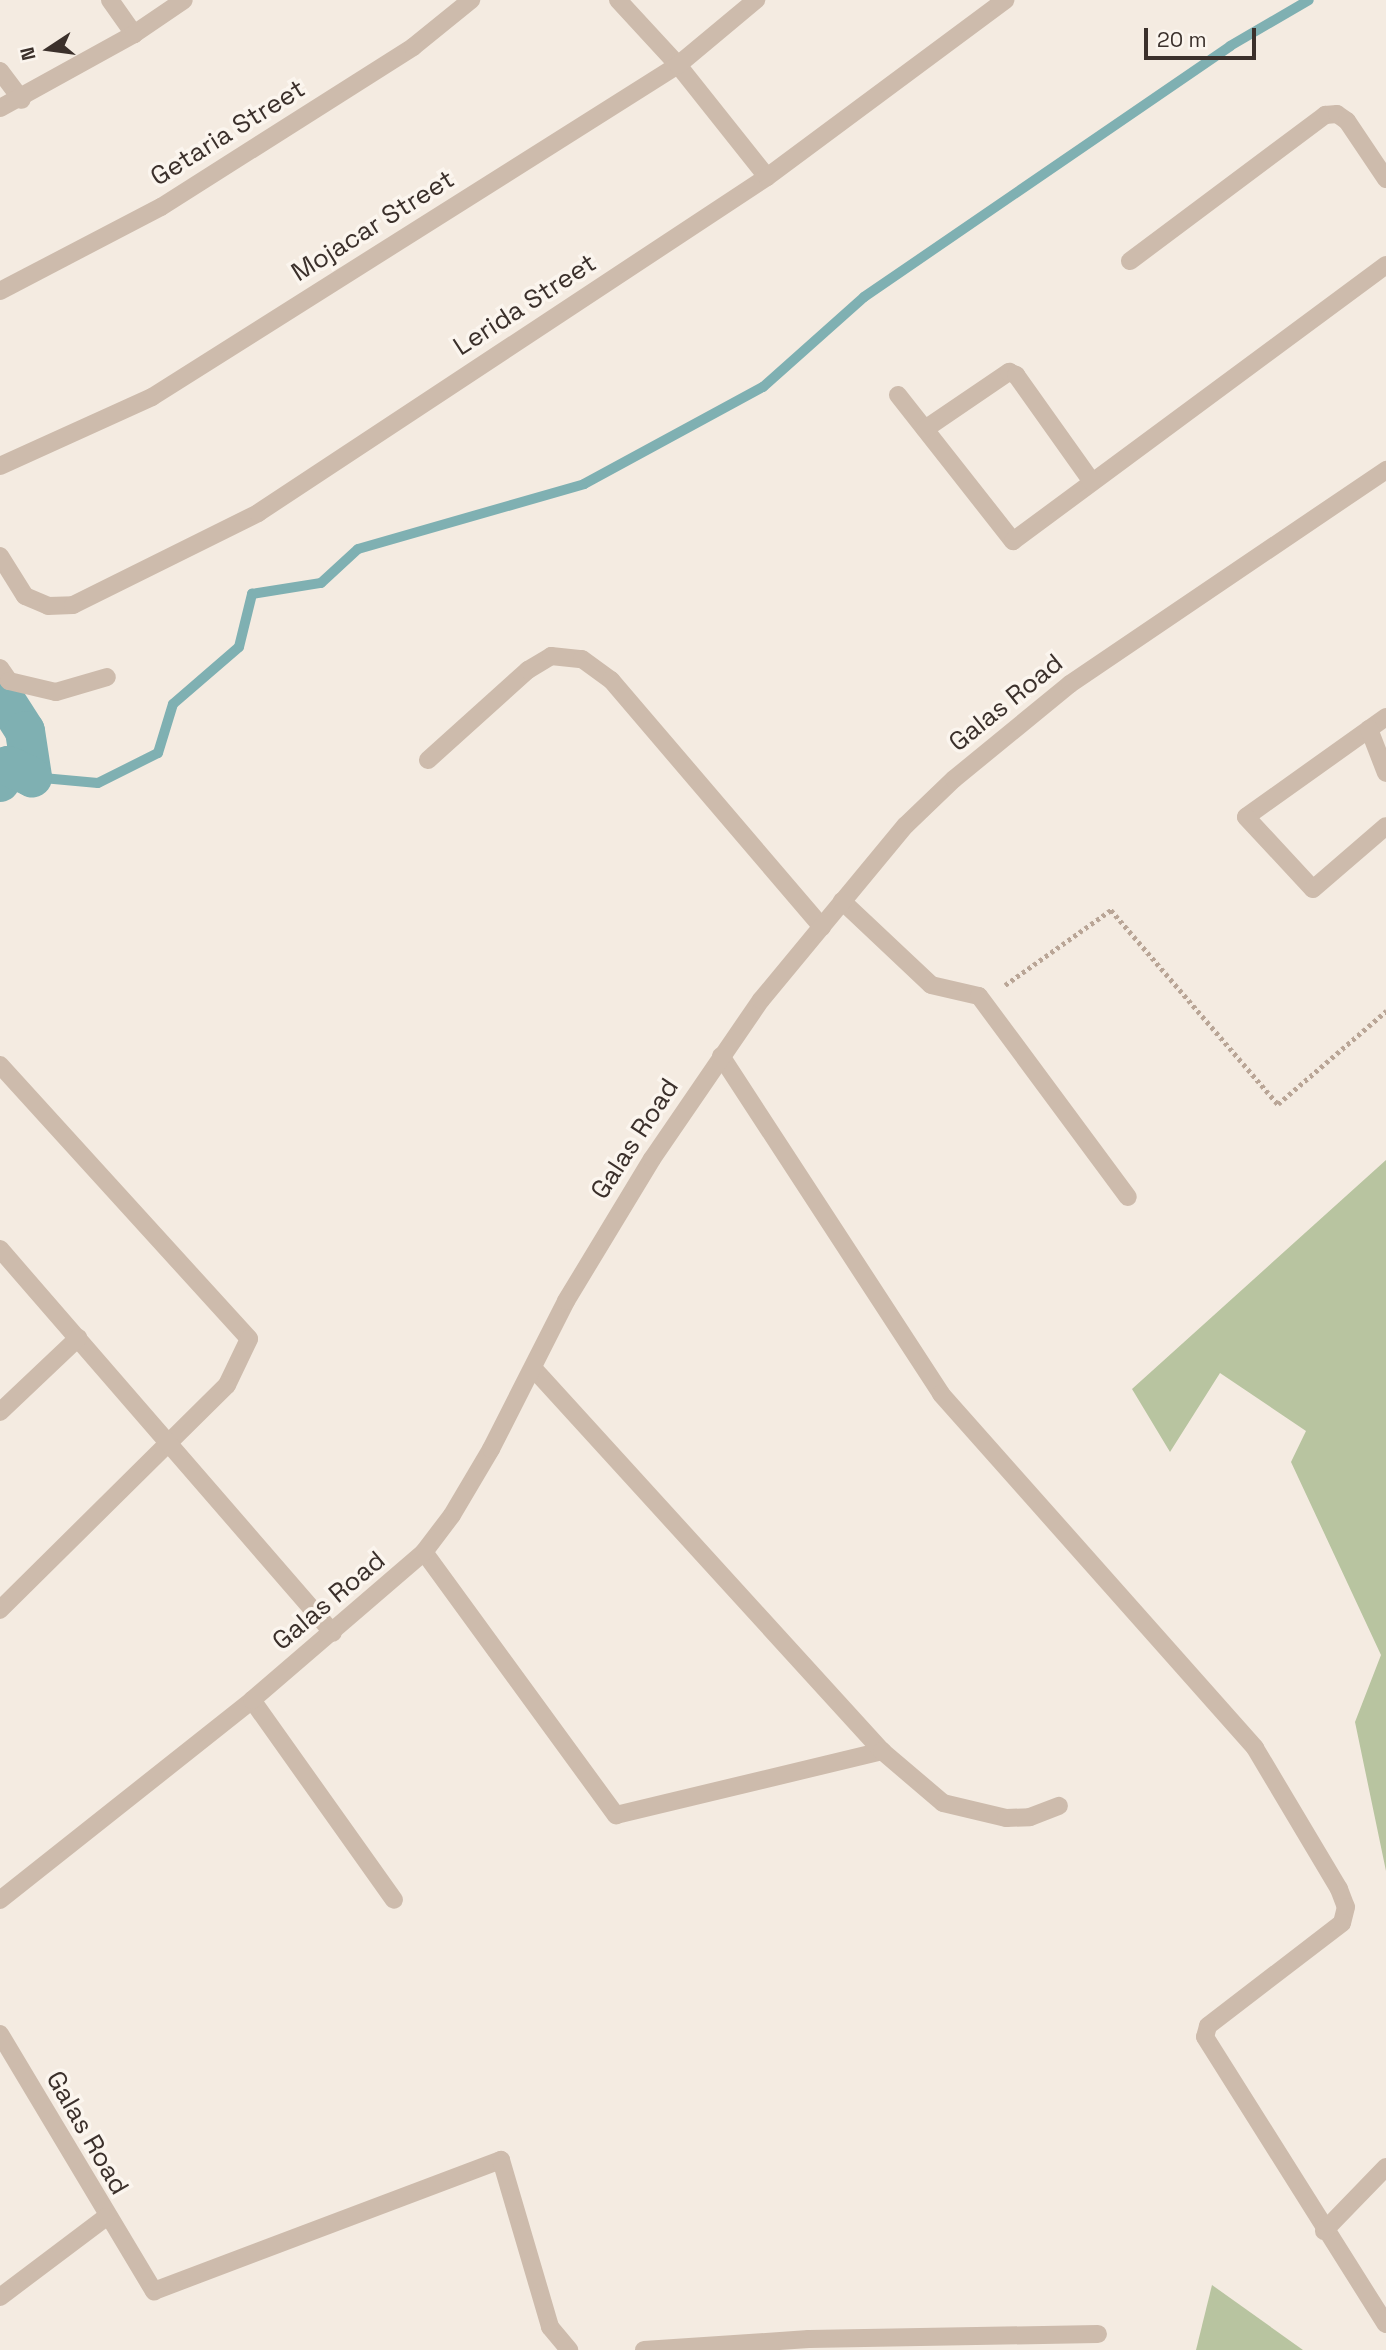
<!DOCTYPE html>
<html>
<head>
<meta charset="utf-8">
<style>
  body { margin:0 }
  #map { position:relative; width:1386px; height:2350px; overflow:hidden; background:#f4ebe1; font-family:"Space Grotesk",sans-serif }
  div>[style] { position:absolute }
  .green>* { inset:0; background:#b8c4a0 }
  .stream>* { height:10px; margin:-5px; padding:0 5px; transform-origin:5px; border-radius:5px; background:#7fb0b2 }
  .canal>* { height:40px; margin:-20px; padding:0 20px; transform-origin:20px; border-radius:20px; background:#7fb0b2 }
  .path>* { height:4.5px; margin-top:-2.25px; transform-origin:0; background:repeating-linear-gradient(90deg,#b9a596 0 3.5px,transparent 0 7px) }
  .minor>* { height:18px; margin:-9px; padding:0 9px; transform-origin:9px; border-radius:9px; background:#cdbbac }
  span { translate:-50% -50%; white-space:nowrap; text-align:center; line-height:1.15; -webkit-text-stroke:7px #fbf5ee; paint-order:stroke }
  .street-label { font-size:26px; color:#3b302b }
  .north { position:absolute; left:14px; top:14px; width:70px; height:70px; -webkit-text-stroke:5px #fbf5ee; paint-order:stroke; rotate:257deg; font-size:19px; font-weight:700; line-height:28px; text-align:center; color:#3b302b }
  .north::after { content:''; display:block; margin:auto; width:24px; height:32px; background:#3b302b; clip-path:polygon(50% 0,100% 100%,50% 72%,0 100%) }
  .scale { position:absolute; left:1144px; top:28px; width:112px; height:32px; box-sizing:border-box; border:4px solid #3b302b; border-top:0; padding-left:9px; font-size:21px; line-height:24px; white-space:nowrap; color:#3b302b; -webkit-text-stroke:5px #fbf5ee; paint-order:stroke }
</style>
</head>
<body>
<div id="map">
  <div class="green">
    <i style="clip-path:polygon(1386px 1160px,1386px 1871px,1355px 1722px,1381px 1655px,1291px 1462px,1306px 1431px,1220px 1373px,1170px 1452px,1132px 1389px)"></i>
    <i style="clip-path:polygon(1212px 2285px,1303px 2350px,1196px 2350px)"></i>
  </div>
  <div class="stream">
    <i style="left:32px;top:777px;width:66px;rotate:5.2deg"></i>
    <i style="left:98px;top:783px;width:67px;rotate:-26.6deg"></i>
    <i style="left:158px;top:753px;width:51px;rotate:-73deg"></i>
    <i style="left:173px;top:704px;width:87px;rotate:-40.8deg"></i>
    <i style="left:239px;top:647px;width:55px;rotate:-76.2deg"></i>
    <i style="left:252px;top:594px;width:70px;rotate:-9.1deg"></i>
    <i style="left:321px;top:583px;width:50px;rotate:-42.6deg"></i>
    <i style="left:358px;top:549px;width:235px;rotate:-16deg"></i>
    <i style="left:584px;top:484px;width:204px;rotate:-28.5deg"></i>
    <i style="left:763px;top:387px;width:135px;rotate:-41.7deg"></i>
    <i style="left:864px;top:297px;width:444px;rotate:-34.4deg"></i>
    <i style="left:1230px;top:46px;width:91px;rotate:-30.2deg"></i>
  </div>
  <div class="canal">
    <i style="left:0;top:692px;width:46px;rotate:57.3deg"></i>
    <i style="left:25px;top:731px;width:47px;rotate:81.3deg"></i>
    <i style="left:0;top:782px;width:18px;rotate:-63deg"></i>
    <i style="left:8px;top:766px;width:26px;rotate:25deg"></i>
  </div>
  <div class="path">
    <i style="left:1005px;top:985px;width:130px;rotate:-35.3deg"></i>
    <i style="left:1111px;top:910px;width:256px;rotate:49.3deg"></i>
    <i style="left:1278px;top:1104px;width:143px;rotate:-40.7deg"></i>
  </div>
  <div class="minor">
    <i style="left:110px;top:0;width:42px;rotate:54.8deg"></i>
    <i style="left:618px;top:0;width:88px;rotate:47.3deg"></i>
    <i style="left:678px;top:65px;width:143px;rotate:51.5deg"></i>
    <i style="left:0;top:71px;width:36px;rotate:53deg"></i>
    <i style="left:0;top:108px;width:153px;rotate:-28.9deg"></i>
    <i style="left:134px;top:34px;width:60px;rotate:-34.2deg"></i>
    <i style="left:1130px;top:261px;width:244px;rotate:-36.8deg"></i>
    <i style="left:1325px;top:115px;width:12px;rotate:-5deg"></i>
    <i style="left:1337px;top:114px;width:12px;rotate:35deg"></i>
    <i style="left:1347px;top:121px;width:70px;rotate:56.1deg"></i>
    <i style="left:0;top:291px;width:182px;rotate:-27.6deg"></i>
    <i style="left:161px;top:207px;width:299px;rotate:-32.4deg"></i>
    <i style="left:413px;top:47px;width:75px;rotate:-39deg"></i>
    <i style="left:898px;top:395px;width:186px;rotate:51.8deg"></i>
    <i style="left:1013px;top:541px;width:464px;rotate:-36.5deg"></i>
    <i style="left:925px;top:429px;width:102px;rotate:-34.2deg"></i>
    <i style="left:1009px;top:372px;width:8px;rotate:23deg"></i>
    <i style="left:1016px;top:375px;width:131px;rotate:54.6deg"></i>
    <i style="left:0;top:466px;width:167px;rotate:-24.4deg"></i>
    <i style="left:152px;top:397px;width:622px;rotate:-32.26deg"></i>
    <i style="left:678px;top:65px;width:102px;rotate:-39.8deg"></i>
    <i style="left:0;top:556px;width:47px;rotate:58deg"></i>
    <i style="left:25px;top:596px;width:25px;rotate:23deg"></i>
    <i style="left:48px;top:606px;width:25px;rotate:-2deg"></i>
    <i style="left:73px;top:605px;width:207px;rotate:-26.4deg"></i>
    <i style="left:258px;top:513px;width:610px;rotate:-33.43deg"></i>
    <i style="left:767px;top:177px;width:297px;rotate:-36.6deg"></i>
    <i style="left:0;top:668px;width:16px;rotate:55deg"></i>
    <i style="left:9px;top:681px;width:48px;rotate:13.2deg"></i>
    <i style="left:56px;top:692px;width:53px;rotate:-16.4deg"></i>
    <i style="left:1386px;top:717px;width:172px;rotate:144.5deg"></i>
    <i style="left:1246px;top:817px;width:98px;rotate:47.1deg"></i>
    <i style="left:1313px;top:889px;width:96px;rotate:-40.8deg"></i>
    <i style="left:1369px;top:729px;width:47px;rotate:68.9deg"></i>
    <i style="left:428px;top:760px;width:135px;rotate:-42deg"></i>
    <i style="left:528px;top:670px;width:27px;rotate:-31deg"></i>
    <i style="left:551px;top:656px;width:31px;rotate:6deg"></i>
    <i style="left:582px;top:659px;width:36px;rotate:36deg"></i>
    <i style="left:611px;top:680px;width:325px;rotate:49.5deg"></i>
    <i style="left:842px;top:901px;width:122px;rotate:43.3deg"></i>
    <i style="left:931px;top:985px;width:49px;rotate:12.9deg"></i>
    <i style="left:979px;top:996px;width:250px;rotate:53.5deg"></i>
    <i style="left:721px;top:1056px;width:403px;rotate:56.9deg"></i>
    <i style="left:941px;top:1394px;width:473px;rotate:48.4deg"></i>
    <i style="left:1255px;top:1748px;width:164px;rotate:59.2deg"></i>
    <i style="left:1339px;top:1889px;width:19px;rotate:69deg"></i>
    <i style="left:1346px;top:1907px;width:16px;rotate:104deg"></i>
    <i style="left:1342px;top:1923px;width:169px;rotate:142.5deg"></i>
    <i style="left:1208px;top:2026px;width:11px;rotate:105deg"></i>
    <i style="left:1205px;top:2037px;width:339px;rotate:57.8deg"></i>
    <i style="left:0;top:1065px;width:370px;rotate:47.7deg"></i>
    <i style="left:249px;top:1339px;width:51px;rotate:115.6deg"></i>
    <i style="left:227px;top:1385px;width:320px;rotate:135.3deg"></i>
    <i style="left:0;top:1249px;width:508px;rotate:49.07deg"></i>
    <i style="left:0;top:1412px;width:108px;rotate:-43.5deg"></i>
    <i style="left:424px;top:1552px;width:326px;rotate:53.9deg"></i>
    <i style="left:616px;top:1815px;width:274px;rotate:-13.5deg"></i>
    <i style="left:882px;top:1751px;width:518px;rotate:-132.34deg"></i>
    <i style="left:252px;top:1700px;width:245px;rotate:54.6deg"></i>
    <i style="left:882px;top:1751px;width:80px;rotate:40.4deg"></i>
    <i style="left:943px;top:1803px;width:65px;rotate:13.4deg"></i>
    <i style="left:1006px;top:1818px;width:24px;rotate:-2deg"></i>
    <i style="left:1030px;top:1817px;width:31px;rotate:-21deg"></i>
    <i style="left:0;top:1900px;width:322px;rotate:-38.4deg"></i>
    <i style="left:252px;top:1700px;width:227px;rotate:-40.7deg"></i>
    <i style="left:424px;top:1552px;width:46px;rotate:-52.9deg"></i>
    <i style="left:452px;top:1515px;width:77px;rotate:-59.4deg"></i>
    <i style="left:491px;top:1449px;width:166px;rotate:-63.1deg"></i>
    <i style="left:566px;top:1301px;width:166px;rotate:-58.8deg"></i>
    <i style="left:652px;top:1159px;width:193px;rotate:-55.6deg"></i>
    <i style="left:761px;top:1000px;width:227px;rotate:-50.4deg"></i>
    <i style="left:906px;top:825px;width:66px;rotate:-43.8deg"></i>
    <i style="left:954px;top:779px;width:150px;rotate:-39.3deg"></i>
    <i style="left:1070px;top:684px;width:382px;rotate:-34.1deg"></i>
    <i style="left:0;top:2034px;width:300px;rotate:59.1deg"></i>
    <i style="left:154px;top:2291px;width:371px;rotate:-20.7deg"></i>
    <i style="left:501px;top:2160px;width:174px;rotate:73.6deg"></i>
    <i style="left:550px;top:2327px;width:30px;rotate:50deg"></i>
    <i style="left:1324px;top:2231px;width:89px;rotate:-45.9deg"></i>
    <i style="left:0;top:2297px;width:133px;rotate:-37deg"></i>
    <i style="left:644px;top:2350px;width:165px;rotate:-3.8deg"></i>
    <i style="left:809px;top:2339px;width:289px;rotate:-1deg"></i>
  </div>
  <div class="street-label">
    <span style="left:228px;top:133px;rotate:-32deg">Getaria Street</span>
    <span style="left:373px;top:226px;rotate:-32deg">Mojacar Street</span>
    <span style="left:525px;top:305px;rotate:-33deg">Lerida Street</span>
    <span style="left:1006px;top:703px;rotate:-39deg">Galas Road</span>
    <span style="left:635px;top:1139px;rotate:-57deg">Galas Road</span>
    <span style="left:329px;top:1601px;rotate:-40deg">Galas Road</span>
    <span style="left:87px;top:2133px;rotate:60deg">Galas Road</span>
  </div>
  <div class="north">N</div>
  <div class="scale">20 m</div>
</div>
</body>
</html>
